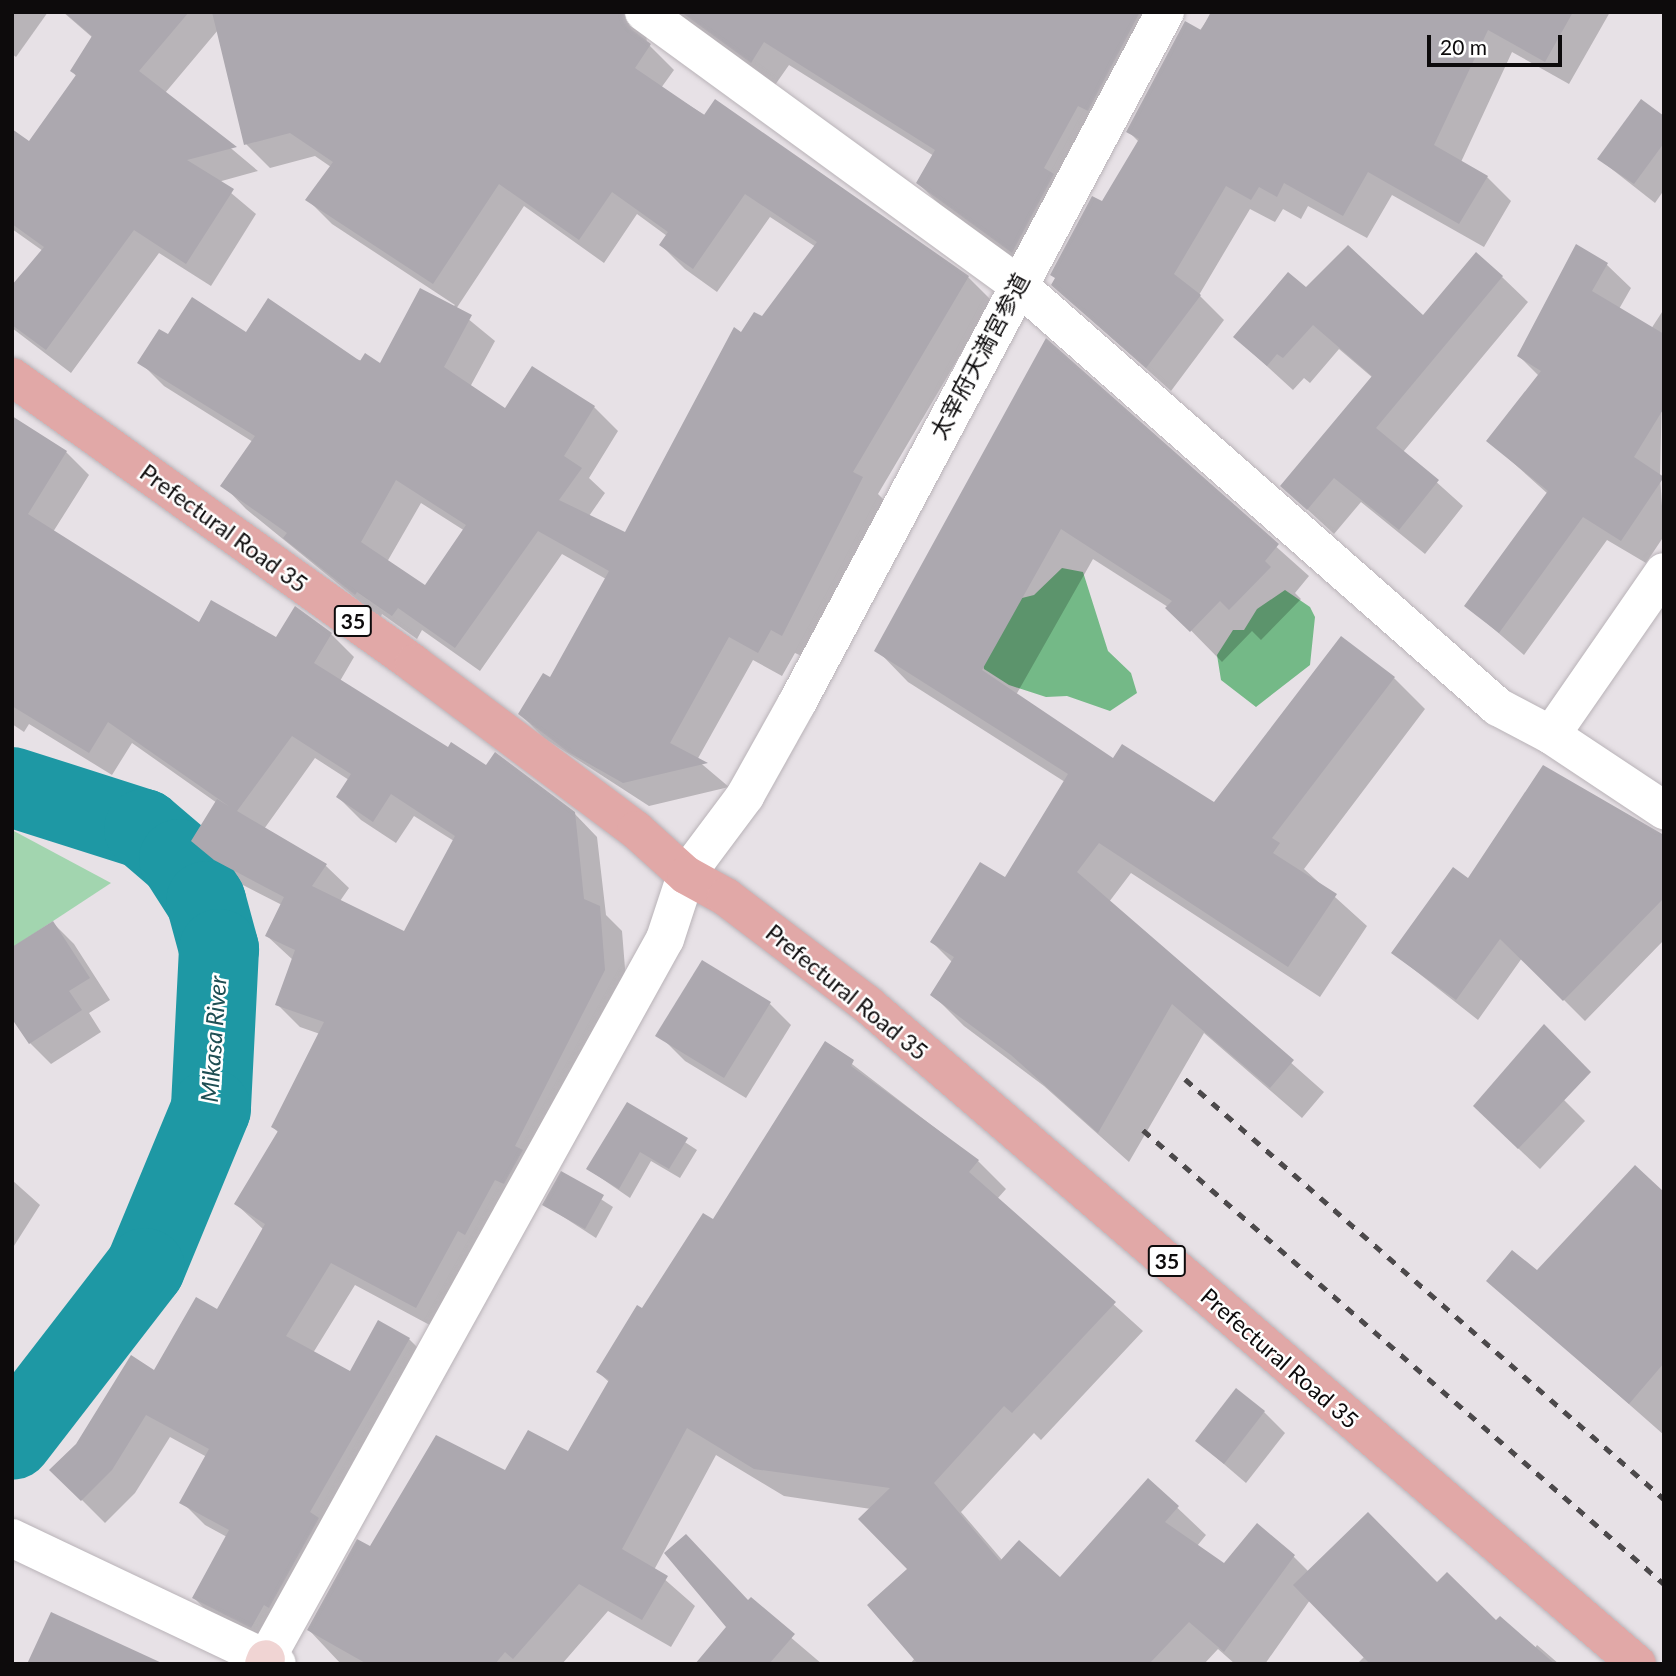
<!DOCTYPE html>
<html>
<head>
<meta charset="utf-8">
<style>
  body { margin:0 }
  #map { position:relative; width:1676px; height:1676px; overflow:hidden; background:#e7e1e6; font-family:Lato,"Noto Sans JP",sans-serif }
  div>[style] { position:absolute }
  .green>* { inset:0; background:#a2d5af }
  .forest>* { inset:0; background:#74b987 }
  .shadow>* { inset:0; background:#0003 }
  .river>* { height:80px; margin:-40px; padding:0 40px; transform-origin:40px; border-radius:40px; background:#1e98a4 }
  .building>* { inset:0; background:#aca8af }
  .roads { filter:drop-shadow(0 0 2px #b9b3b8) drop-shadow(0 0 2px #b9b3b8) }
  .street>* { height:38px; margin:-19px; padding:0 19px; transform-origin:19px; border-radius:19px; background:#fff }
  .secondary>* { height:38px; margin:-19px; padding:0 19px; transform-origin:19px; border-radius:19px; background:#f0d4d3 }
  .primary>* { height:38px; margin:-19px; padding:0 19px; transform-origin:19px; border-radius:19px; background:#e1a8a7 }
  .rail>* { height:5px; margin-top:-2.5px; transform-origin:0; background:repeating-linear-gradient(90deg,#4c494b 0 9px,transparent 0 18px) }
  span { translate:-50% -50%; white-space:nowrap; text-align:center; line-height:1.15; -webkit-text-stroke:5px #fff; paint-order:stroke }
  .shield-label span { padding:2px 5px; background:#fff; border:2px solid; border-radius:5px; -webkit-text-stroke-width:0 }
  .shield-label { font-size:21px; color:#0d0b0c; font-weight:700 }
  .street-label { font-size:23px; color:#0d0b0c }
  .water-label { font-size:24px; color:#1e4e53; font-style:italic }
  .frame { position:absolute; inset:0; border:14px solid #0d0b0c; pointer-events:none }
  .scale { position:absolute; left:1427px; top:35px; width:135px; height:32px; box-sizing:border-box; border:4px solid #0d0b0c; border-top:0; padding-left:9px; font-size:21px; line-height:24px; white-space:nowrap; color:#0d0b0c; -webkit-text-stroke:5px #fff; paint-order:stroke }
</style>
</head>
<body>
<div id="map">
  <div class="green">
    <i style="clip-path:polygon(12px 830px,111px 883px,12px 948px)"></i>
  </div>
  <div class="forest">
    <i style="clip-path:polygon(1062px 568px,1083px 572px,1108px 651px,1131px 673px,1137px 693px,1110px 711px,1067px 696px,1046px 697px,1009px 685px,984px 669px,974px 610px,1034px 595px)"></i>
    <i style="clip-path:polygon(1285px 590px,1310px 607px,1315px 617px,1310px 665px,1256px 707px,1221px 680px,1217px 655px,1233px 630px,1244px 630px,1257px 609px)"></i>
  </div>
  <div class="shadow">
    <i style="clip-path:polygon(12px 12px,48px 12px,16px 57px,12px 54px)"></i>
    <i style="clip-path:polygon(evenodd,63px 12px,1170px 12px,1036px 276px,942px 207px,918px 183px,934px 156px,789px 65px,775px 85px,646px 34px,647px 43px,674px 70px,661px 88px,968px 277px,992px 301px,878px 494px,886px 502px,806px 658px,795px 653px,782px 676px,753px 660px,697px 760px,729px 787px,649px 806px,544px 738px,520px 714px,551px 680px,606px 579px,562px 554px,480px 671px,422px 630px,417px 639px,382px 614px,380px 618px,246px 509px,223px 485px,253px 442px,164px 386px,140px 362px,168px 336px,246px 334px,381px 365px,455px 305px,332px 224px,308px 200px,331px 167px,315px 156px,270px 168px,246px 144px,218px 30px,165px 93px,258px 171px,218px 182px,256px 214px,211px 286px,159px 253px,71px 373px,12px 328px,12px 288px,43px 251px,12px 229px,12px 149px,29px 143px,77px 77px,72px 71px,93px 38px,63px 12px,524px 206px,604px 263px,637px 214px,667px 236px,661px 245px,685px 269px,717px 292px,770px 217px,816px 247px,762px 319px,741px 334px,626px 534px,589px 516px,605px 493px,589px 478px,618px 431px,594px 407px,532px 368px,506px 410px,470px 387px,495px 341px,456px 309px,524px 206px,63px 12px,421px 503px,465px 531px,425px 588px,387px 562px,421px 503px)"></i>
    <i style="clip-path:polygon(1213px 12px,1610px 12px,1569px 84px,1512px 52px,1461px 162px,1487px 177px,1511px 201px,1484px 247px,1392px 195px,1367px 238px,1308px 206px,1301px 219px,1283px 209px,1275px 222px,1250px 209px,1199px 295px,1224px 320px,1171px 391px,1053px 285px,1139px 142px,1128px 131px)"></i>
    <i style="clip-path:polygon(1664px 118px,1664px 190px,1655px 203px,1599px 159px)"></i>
    <i style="clip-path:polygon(1577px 246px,1607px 265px,1631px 288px,1619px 309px,1651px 329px,1664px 309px,1660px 476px,1664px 536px,1646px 563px,1607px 540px,1524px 655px,1467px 606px,1548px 494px,1488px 440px,1539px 376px,1519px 356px)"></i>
    <i style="clip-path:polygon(1502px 277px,1528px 302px,1403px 452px,1463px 506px,1425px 554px,1361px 502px,1334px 534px,1282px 486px,1373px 378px,1339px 349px,1310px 383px,1304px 378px,1293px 390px,1235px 337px,1306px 290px,1423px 317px)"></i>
    <i style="clip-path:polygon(1046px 341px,1309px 576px,1295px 593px,1301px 599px,1261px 640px,1252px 631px,1222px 662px,1168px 607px,1093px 559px,1016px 695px,1114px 760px,1215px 804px,1394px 678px,1425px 709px,1304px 869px,1367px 926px,1320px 997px,1131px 873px,1109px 902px,1324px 1092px,1302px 1118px,1204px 1033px,1129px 1162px,1044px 1086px,964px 1026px,933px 995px,953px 963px,932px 942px,1005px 880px,1065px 782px,908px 682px,877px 650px)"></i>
    <i style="clip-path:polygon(evenodd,12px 418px,66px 452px,89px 475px,53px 532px,199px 624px,276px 639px,331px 634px,354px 657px,340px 681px,449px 749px,574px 813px,597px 837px,606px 915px,622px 931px,627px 993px,439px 1330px,355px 1285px,313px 1353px,351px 1374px,409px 1339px,432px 1362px,275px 1649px,217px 1621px,194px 1598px,227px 1537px,205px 1525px,182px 1502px,207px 1457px,170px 1437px,135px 1493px,105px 1523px,52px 1470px,218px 1311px,264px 1230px,236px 1204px,279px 1133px,273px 1127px,320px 1034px,300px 1027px,277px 1004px,293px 960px,267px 936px,282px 905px,239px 883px,193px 841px,217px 803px,132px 743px,112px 775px,29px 724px,24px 732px,12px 724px,12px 418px,315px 758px,349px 780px,338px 797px,361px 820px,396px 843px,414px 816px,454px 841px,405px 934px,340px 901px,349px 888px,326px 866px,264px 829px,315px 758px)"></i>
    <i style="clip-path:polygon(1664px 843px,1664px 940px,1585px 1021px,1522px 958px,1478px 1020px,1393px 953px,1469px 880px)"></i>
    <i style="clip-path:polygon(53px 923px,74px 944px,110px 1000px,89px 1013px,101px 1032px,51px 1064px,30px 1043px)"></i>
    <i style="clip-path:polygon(770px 1004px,791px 1025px,746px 1098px,685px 1061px,663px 1039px)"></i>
    <i style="clip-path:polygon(826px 1044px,978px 1161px,1006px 1189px,997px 1199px,1143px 1331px,1041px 1440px,1034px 1433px,961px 1512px,1003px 1561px,1060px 1579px,1148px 1480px,1206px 1535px,1197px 1546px,1224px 1565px,1293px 1556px,1309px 1572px,1437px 1584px,1535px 1648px,1537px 1645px,1559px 1664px,1357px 1664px,1365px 1656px,1310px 1600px,1265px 1664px,1235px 1664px,1218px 1649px,1204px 1664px,910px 1664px,915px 1658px,910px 1569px,871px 1509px,784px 1496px,716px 1455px,654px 1570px,695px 1606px,671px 1647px,608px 1611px,562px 1664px,341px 1664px,309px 1630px,370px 1548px,506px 1472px,569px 1454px,610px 1383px,598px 1372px,713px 1221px)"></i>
    <i style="clip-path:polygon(1564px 1100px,1585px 1121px,1540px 1169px,1496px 1127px)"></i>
    <i style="clip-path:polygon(628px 1105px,697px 1150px,680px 1178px,651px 1161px,630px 1198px,588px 1169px)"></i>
    <i style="clip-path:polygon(562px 1174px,613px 1207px,596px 1238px,545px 1205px)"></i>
    <i style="clip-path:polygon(12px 1180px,40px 1205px,12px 1249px)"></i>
    <i style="clip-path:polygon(1664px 1194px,1664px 1435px,1489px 1281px,1537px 1272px)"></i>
    <i style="clip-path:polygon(1264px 1412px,1285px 1433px,1246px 1483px,1197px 1441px)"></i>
    <i style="clip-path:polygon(686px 1536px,749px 1602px,822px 1664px,698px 1664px,728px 1627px)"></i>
  </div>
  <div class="river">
    <i style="left:12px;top:787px;width:139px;rotate:17.7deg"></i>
    <i style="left:144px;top:829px;width:46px;rotate:40.6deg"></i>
    <i style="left:179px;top:859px;width:50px;rotate:57.3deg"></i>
    <i style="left:206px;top:901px;width:50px;rotate:74.8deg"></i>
    <i style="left:219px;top:949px;width:160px;rotate:92.9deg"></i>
    <i style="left:211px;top:1109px;width:172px;rotate:112.5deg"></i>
    <i style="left:145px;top:1268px;width:217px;rotate:127.7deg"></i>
  </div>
  <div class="building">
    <i style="clip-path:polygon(64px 12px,189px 12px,139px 71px,237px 147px,187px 160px,234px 189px,186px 264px,134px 230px,46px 350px,12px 325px,12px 285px,44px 247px,12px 224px,12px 129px,29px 141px,76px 75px,70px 71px,92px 36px)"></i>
    <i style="clip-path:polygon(evenodd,212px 12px,623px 12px,631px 29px,651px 44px,635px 68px,704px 115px,715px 99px,969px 276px,853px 472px,863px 477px,782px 636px,771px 630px,758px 653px,729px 637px,670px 743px,708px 763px,623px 783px,568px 752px,518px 714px,543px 673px,550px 677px,609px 571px,538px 531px,455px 648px,398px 608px,392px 616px,357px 592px,355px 595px,283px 538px,287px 533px,220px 486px,255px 436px,137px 363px,159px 329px,168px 334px,192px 297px,246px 332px,268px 298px,360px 361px,365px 353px,380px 363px,420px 288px,472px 315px,444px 367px,505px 408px,532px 366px,595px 406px,564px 456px,582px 468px,559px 500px,625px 532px,734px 327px,741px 332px,754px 312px,762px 316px,817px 242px,745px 194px,693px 269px,659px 245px,668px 232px,612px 192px,579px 240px,499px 184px,433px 284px,305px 200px,333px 162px,290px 133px,244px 145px,212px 12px,396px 480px,466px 525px,425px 585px,361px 542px,396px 480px)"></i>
    <i style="clip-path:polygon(681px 12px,1140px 12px,1088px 111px,1078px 106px,1044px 168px,1054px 174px,1012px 253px,916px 183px,935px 150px,764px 42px,751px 63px)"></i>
    <i style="clip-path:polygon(1211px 12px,1573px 12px,1545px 62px,1488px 30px,1434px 145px,1488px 176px,1459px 224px,1368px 172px,1343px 216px,1284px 183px,1277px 197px,1259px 187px,1251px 200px,1226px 186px,1174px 274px,1201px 295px,1146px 368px,1051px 285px,1055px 278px,1050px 275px,1092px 196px,1102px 201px,1139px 139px,1126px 132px,1185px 21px,1201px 30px)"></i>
    <i style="clip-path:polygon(1641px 99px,1664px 116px,1664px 143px,1634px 184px,1597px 159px)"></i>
    <i style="clip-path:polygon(1576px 244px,1608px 263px,1592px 291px,1664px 334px,1664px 408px,1634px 457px,1664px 477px,1621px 541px,1583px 517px,1499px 633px,1464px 606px,1548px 491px,1486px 441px,1541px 371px,1517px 356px)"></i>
    <i style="clip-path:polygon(1348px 245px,1423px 315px,1476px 252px,1503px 276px,1376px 428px,1439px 480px,1399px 530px,1334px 478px,1307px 510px,1280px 486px,1372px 376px,1313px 325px,1283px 358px,1277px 354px,1267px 366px,1233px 337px,1288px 272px,1306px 287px)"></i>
    <i style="clip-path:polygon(1046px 338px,1279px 544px,1265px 561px,1271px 567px,1229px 610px,1220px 601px,1190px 632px,1165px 608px,1172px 601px,1061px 529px,982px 670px,1113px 758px,1122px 744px,1214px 802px,1341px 636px,1395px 677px,1272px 838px,1280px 843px,1273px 853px,1337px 894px,1288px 967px,1099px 843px,1077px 872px,1294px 1060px,1270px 1088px,1172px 1004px,1098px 1133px,1011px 1055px,930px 995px,954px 957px,930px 942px,954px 904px,980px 862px,1005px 877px,1068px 774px,874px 651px)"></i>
    <i style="clip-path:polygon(evenodd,12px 416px,67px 451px,28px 514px,199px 622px,211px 600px,276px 637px,295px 606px,332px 633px,314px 663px,448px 747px,451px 742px,486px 765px,495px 752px,575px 812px,584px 899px,600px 906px,605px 970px,515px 1146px,523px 1150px,504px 1184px,495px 1180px,465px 1235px,458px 1231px,416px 1308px,331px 1263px,286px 1336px,350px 1371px,378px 1320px,410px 1338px,310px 1512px,319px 1518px,269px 1608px,264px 1605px,251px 1628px,192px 1598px,229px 1530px,179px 1503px,209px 1449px,146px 1415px,112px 1470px,81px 1501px,49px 1470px,76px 1444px,131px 1355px,154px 1370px,196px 1297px,217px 1309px,265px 1224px,234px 1204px,278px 1131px,271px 1127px,324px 1022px,275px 1005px,295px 950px,265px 936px,284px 897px,214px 860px,191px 841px,217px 799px,230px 807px,108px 722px,89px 753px,12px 706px,12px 416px,292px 736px,351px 774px,336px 797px,373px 822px,391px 794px,455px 836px,404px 931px,312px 886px,327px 864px,237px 811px,292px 736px)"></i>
    <i style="clip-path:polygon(1543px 765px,1664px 835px,1664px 898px,1563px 1001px,1500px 939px,1456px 1000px,1391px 953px,1453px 867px,1468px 878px)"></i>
    <i style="clip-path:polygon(53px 921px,90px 978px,69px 991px,82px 1010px,29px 1044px,12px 1019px,12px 947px)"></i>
    <i style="clip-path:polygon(702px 960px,771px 1002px,724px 1078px,655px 1036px)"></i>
    <i style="clip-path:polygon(1544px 1024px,1591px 1072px,1518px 1149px,1473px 1106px)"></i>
    <i style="clip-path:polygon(825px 1041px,854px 1060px,851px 1066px,979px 1160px,969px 1172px,1116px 1302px,1012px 1413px,1004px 1406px,934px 1483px,1000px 1561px,1019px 1540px,1060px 1577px,1148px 1478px,1179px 1506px,1165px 1522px,1224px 1563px,1257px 1523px,1295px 1555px,1224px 1652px,1189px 1622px,1149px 1664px,918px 1664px,867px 1605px,907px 1569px,858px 1519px,890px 1488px,754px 1469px,687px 1428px,622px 1549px,668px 1576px,642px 1620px,579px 1584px,513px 1659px,505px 1652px,495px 1664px,367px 1664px,307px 1630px,357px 1539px,370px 1546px,436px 1435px,505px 1470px,528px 1430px,568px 1451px,609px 1380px,596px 1372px,637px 1305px,642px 1308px,703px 1213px,713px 1219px)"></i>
    <i style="clip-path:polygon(627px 1102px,688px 1138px,669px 1169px,640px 1152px,619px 1189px,586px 1169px)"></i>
    <i style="clip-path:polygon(1635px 1165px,1664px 1192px,1664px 1363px,1629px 1404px,1486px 1281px,1512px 1250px,1537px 1270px)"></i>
    <i style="clip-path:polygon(561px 1171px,604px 1195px,585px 1229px,542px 1205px)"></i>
    <i style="clip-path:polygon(1236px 1388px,1265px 1411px,1224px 1464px,1195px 1441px)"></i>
    <i style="clip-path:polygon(1368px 1512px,1437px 1582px,1447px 1572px,1496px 1620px,1500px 1616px,1555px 1664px,1370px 1664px,1293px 1585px)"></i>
    <i style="clip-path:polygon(686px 1534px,748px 1600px,751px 1597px,795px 1634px,769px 1664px,695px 1664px,726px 1627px,664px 1553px)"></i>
    <i style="clip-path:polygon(51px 1612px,164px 1664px,27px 1664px)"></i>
  </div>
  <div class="roads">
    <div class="street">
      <i style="left:644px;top:12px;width:462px;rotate:36.1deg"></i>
      <i style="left:1017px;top:284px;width:641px;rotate:41.33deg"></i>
      <i style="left:1498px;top:707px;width:60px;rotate:27.8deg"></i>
      <i style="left:1551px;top:735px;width:136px;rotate:33.6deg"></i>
      <i style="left:1551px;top:735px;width:198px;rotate:-55.3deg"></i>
      <i style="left:12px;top:1538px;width:293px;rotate:25.4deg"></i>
      <i style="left:266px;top:1659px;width:823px;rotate:-61.01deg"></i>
      <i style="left:665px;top:939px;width:67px;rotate:-71.8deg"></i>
      <i style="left:686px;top:875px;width:99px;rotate:-53.2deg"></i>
      <i style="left:745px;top:796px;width:107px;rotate:-60.8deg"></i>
      <i style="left:797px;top:703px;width:783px;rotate:-61.96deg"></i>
    </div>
    <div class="secondary">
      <i style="left:264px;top:1664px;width:5px;rotate:-68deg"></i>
    </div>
    <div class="primary">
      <i style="left:12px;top:377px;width:494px;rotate:35.5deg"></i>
      <i style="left:414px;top:664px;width:277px;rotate:36.8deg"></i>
      <i style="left:636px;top:830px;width:67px;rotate:42deg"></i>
      <i style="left:686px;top:875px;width:46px;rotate:28.8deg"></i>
      <i style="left:726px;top:897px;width:177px;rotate:37.2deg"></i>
      <i style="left:867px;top:1004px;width:1014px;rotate:40.6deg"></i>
    </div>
  </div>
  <div class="rail">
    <i style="left:1185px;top:1079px;width:637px;rotate:41.25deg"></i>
    <i style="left:1143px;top:1130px;width:691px;rotate:41.07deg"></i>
  </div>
  <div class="shield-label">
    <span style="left:353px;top:621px">35</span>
    <span style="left:1167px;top:1261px">35</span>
  </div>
  <div class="street-label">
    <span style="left:979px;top:356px;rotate:-62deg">太宰府天満宮参道</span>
    <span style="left:224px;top:528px;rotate:36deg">Prefectural Road 35</span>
    <span style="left:847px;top:992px;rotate:39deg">Prefectural Road 35</span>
    <span style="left:1280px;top:1358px;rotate:41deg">Prefectural Road 35</span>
  </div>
  <div class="water-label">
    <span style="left:213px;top:1039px;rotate:-86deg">Mikasa River</span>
  </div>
  <div class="frame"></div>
  <div class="scale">20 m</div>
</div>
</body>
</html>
